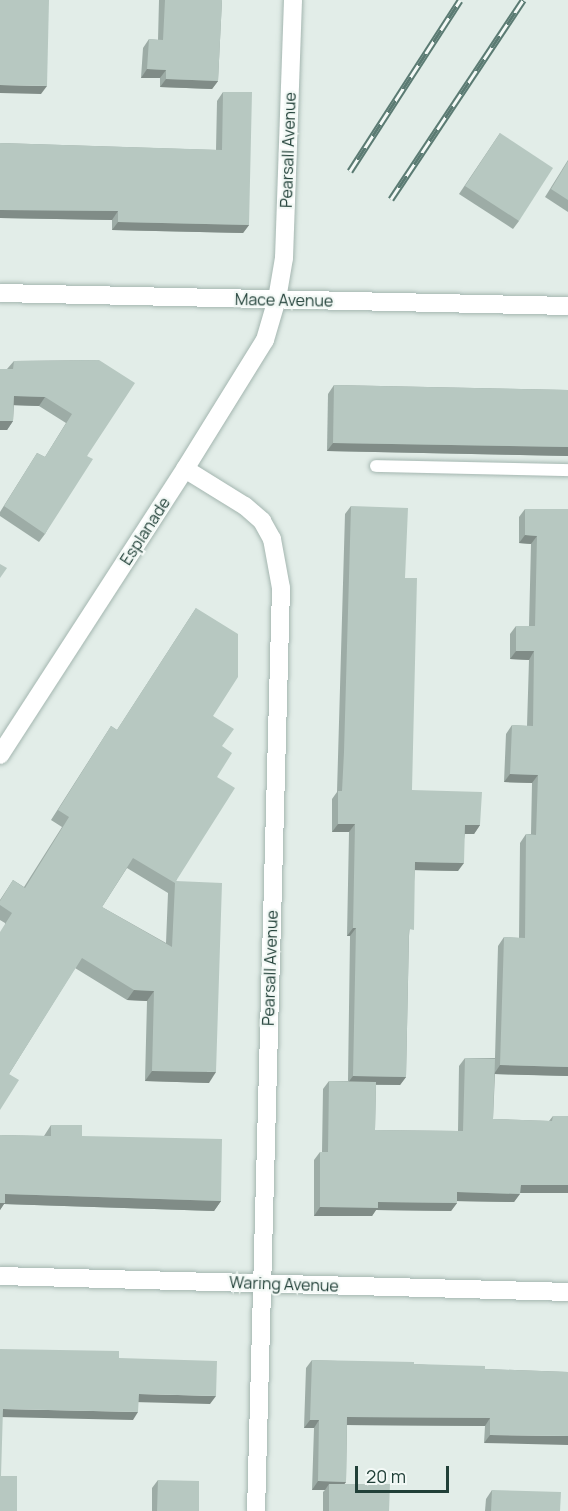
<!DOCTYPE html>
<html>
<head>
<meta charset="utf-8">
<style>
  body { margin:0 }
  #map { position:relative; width:568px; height:1511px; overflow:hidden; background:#e2ede8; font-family:Manrope,sans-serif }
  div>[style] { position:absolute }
  .roads { filter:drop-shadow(0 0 2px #a4b6b0) drop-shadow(0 0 2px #a4b6b0) }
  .service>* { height:12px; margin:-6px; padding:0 6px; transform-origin:6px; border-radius:6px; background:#fff }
  .minor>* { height:18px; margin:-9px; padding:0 9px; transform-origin:9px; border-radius:9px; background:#fff }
  .rail>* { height:7px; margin-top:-3.5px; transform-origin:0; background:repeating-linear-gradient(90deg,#f3f9f6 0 14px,#5b7b73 0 28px); box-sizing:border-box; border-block:2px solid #5b7b73 }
  .wall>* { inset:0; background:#9daca6 }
  .shaded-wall>* { inset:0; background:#808c87 }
  .building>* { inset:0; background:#b7c8c1 }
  span { translate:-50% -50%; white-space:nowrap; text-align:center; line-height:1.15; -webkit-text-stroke:4.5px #f3f9f6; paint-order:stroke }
  .street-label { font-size:16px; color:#214038 }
  .scale { position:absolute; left:355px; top:1466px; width:94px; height:27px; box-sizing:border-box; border:3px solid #214038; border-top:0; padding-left:8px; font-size:18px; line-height:21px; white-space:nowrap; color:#214038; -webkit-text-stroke:4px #f3f9f6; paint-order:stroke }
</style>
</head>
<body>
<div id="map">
  <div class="roads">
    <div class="service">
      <i style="left:376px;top:466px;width:192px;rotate:1.2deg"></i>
    </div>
    <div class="minor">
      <i style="left:0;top:293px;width:568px;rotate:1.31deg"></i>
      <i style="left:185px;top:469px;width:70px;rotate:31.7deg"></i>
      <i style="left:245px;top:506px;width:23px;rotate:41deg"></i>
      <i style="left:262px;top:521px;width:21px;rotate:61deg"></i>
      <i style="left:272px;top:539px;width:50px;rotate:79.6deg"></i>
      <i style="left:281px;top:588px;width:923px;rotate:91.55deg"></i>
      <i style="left:0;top:755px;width:341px;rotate:-57.1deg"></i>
      <i style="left:185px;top:469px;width:152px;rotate:-58.2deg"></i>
      <i style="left:265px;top:340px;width:43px;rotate:-73.7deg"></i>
      <i style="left:277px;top:299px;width:42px;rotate:-80.3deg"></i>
      <i style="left:284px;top:258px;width:258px;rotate:-88deg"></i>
      <i style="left:0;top:1276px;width:568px;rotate:1.61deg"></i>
    </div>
  </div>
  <div class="rail">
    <i style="left:350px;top:171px;width:203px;rotate:-57.2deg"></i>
    <i style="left:391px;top:199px;width:239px;rotate:-56.4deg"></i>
  </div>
  <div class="wall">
    <i style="clip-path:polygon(159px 0,222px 0,218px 81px,212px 89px,160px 87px,160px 78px,141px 78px,143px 48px,149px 39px,158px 40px)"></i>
    <i style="clip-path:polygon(223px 92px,249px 225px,243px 233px,112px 230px,112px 220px,0 218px,0 143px,216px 150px,217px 101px)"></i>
    <i style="clip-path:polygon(500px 133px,519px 221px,513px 229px,459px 194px)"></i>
    <i style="clip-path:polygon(568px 160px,568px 212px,545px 197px)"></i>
    <i style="clip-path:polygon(99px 360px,87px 456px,45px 534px,39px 542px,0 516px,0 512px,37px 453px,45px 457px,66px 423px,39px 406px,14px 405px,13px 421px,7px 430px,0 430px,7px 369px,14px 361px)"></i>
    <i style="clip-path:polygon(334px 385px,568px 390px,568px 456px,327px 451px,328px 394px)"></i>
    <i style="clip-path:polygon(351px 506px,405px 578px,412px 790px,480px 825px,474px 834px,465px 834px,458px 871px,415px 870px,409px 936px,406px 1077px,400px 1085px,376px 1085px,375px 1130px,458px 1131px,459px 1066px,465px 1058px,495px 1058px,498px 946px,504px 937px,519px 938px,520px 843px,526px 834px,531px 834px,532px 783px,504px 782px,506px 734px,512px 725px,527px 726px,529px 660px,510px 659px,510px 634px,516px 626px,529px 626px,531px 544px,519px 543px,519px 517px,525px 509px,568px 509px,568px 1076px,495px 1074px,493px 1119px,549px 1121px,553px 1116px,568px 1193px,520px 1193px,514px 1202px,457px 1201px,457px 1203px,451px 1211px,376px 1210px,372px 1216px,314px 1216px,314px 1160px,320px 1152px,322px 1152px,323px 1089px,329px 1081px,348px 1081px,350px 936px,347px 936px,349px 832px,332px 832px,332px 799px,337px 792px,345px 514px)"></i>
    <i style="clip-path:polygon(evenodd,196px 608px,213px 716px,222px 746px,217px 777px,176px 881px,209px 1083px,145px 1081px,147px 1001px,127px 1000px,75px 968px,9px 1074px,5px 923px,0 920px,0 900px,13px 880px,24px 887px,62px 827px,51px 820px,111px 726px,117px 730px,196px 608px,127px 868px,168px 893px,166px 943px,102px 907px,127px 868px)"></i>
    <i style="clip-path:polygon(51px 1125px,82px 1136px,221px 1201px,214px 1211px,4px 1204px,0 1210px,0 1135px,44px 1136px)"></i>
    <i style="clip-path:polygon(312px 1360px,414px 1364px,485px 1369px,568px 1372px,484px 1443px,485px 1426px,347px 1425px,346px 1482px,344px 1484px,389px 1511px,323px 1511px,323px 1492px,325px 1490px,312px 1490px,314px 1428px,304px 1428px,306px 1368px)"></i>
    <i style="clip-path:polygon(158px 1480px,199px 1511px,152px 1511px,152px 1488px)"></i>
    <i style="clip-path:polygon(492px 1490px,560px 1511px,485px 1511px,486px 1499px)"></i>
  </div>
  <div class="shaded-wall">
    <i style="clip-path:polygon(147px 69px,166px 70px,160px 78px,141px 78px)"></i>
    <i style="clip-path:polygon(166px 79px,218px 81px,212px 89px,160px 87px)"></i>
    <i style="clip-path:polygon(0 85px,47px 86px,41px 94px,0 93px)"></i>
    <i style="clip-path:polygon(0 210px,118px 211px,112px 220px,0 218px)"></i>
    <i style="clip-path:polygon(118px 222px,249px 225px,243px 233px,112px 230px)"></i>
    <i style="clip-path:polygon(14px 396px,45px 397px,39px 406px,8px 405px)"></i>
    <i style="clip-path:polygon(0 421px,13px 421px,7px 430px,0 430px)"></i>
    <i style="clip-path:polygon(333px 443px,568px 447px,568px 456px,327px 451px)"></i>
    <i style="clip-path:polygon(525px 535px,537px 536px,531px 544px,519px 543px)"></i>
    <i style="clip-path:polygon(516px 651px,534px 651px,529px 660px,510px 659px)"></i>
    <i style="clip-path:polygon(510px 774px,538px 775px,532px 783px,504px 782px)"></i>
    <i style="clip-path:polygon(338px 824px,355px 824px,349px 832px,332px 832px)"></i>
    <i style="clip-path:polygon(465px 825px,480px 825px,474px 834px,459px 834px)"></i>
    <i style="clip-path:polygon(415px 862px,464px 863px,458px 871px,409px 870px)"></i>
    <i style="clip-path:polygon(353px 928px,356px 928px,350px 936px,347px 936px)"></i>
    <i style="clip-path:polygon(134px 990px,154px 991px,147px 1001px,127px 1000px)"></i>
    <i style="clip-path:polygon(500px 1065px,568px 1067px,568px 1076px,494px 1074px)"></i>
    <i style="clip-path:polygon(152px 1071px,216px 1072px,209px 1083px,145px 1081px)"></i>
    <i style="clip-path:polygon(353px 1076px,406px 1077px,400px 1085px,347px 1084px)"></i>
    <i style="clip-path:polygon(521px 1185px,568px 1185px,568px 1193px,515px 1193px)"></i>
    <i style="clip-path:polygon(457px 1192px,520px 1194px,514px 1202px,451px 1201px)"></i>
    <i style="clip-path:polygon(5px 1194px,221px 1201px,214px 1211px,4px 1204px,0 1210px,0 1201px)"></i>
    <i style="clip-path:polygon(378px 1202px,457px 1203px,451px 1211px,376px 1210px,372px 1216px,314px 1216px,320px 1207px)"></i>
    <i style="clip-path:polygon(139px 1394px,216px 1396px,210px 1404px,133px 1402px)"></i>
    <i style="clip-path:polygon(3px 1409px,138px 1412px,133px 1420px,0 1417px)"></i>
    <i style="clip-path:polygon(347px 1417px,490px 1418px,485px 1426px,342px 1425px)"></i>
    <i style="clip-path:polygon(310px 1420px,319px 1420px,314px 1428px,304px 1428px)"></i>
    <i style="clip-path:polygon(490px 1435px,568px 1436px,568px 1445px,484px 1443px)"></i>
    <i style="clip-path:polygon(318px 1481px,346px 1482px,340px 1490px,329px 1484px,325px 1490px,312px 1490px)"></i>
  </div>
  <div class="building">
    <i style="clip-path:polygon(0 0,49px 0,47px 86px,0 85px)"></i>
    <i style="clip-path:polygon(165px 0,222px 0,218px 81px,166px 79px,166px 70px,147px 69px,149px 39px,163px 40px)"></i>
    <i style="clip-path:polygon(223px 92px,252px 92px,249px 225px,118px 222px,118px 211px,0 210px,0 143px,222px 150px)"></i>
    <i style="clip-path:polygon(500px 133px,553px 168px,519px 221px,465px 186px)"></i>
    <i style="clip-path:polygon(568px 161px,568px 200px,551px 189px)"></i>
    <i style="clip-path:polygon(99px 360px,135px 383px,87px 456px,93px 459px,45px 534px,4px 506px,37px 453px,45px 457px,72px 414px,45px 397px,14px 396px,13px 421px,0 421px,0 369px,13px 369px,14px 361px)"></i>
    <i style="clip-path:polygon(334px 385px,568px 390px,568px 447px,333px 443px)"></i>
    <i style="clip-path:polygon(351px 506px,408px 508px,405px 578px,417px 578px,412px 790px,482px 792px,480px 825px,465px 825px,464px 863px,415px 862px,414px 930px,409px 929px,406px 1077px,353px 1076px,356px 928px,353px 928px,355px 824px,338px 824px,338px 791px,342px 791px,344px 752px)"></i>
    <i style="clip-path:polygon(525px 509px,568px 509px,568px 1067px,500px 1065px,504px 937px,525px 938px,526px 834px,536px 835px,538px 775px,510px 774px,512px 725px,533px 726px,534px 651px,516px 651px,516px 626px,535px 626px,537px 536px,525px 535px)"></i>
    <i style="clip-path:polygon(0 564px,7px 568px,0 578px)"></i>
    <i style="clip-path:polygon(evenodd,196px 608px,238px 634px,238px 677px,213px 716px,234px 729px,222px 746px,232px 753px,217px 777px,235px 788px,176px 881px,222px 883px,216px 1072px,152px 1071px,154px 991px,134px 990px,82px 958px,9px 1074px,19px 1080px,0 1110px,0 932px,12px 913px,0 905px,0 901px,13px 880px,25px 888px,69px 817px,58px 810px,111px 726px,117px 730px,196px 608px,133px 858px,175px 883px,172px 947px,102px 907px,133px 858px)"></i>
    <i style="clip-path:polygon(465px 1058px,495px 1059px,493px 1119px,552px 1121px,553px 1116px,568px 1116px,568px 1185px,521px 1185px,520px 1194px,457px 1192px,457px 1203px,378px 1202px,378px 1208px,320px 1207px,320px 1152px,328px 1152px,329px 1081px,376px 1082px,375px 1130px,463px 1131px)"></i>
    <i style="clip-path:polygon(51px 1125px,82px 1125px,82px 1136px,222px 1139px,221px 1201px,5px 1194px,5px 1203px,0 1203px,0 1135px,51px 1136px)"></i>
    <i style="clip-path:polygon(0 1349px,119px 1351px,119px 1358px,217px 1361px,216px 1396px,139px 1394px,138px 1412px,3px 1409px,1px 1476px,17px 1476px,17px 1511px,0 1511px)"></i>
    <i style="clip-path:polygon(312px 1360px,414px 1362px,414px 1364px,485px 1366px,485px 1369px,568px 1372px,568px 1436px,490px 1435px,490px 1418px,347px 1417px,346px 1482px,318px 1481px,319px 1420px,310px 1420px)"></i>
    <i style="clip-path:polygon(158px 1480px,199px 1481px,199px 1511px,157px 1511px)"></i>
    <i style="clip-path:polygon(329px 1484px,390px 1484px,389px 1511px,329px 1511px)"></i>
    <i style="clip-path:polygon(492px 1490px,561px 1492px,560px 1511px,491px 1511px)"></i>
  </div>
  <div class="street-label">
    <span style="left:288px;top:150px;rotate:-88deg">Pearsall Avenue</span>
    <span style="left:284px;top:300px;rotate:1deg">Mace Avenue</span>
    <span style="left:145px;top:531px;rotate:-57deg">Esplanade</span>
    <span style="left:270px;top:968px;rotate:-88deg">Pearsall Avenue</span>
    <span style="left:284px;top:1284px;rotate:2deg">Waring Avenue</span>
  </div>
  <div class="scale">20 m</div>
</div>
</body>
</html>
